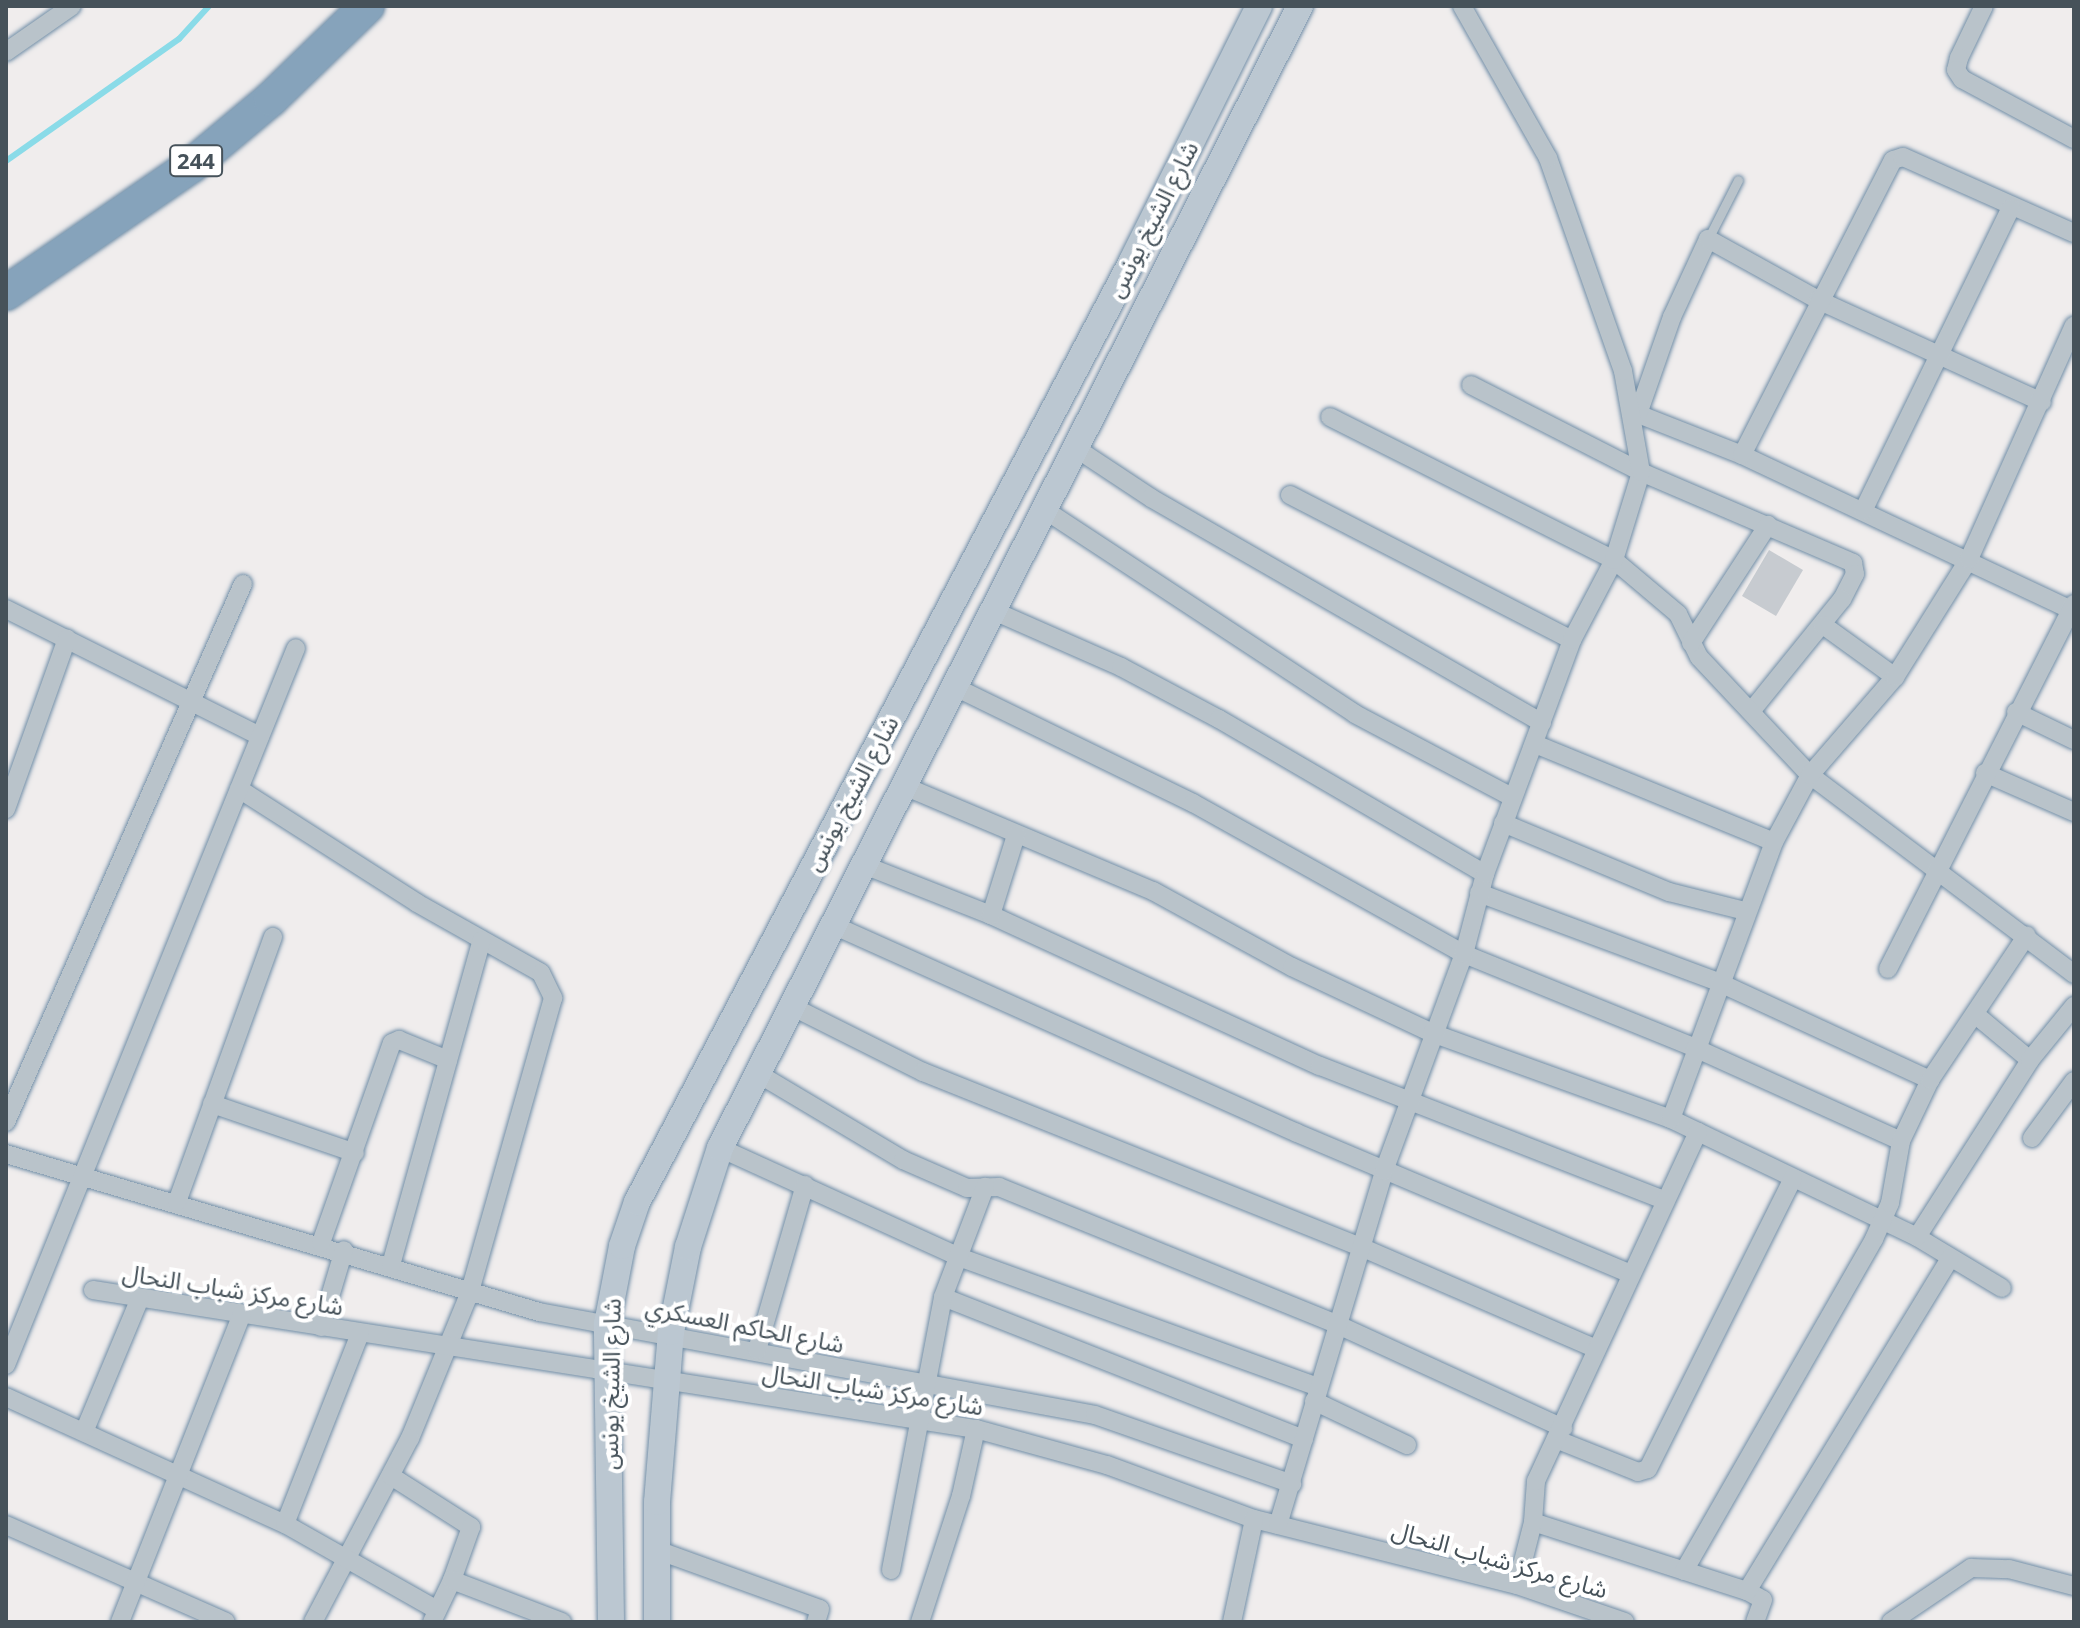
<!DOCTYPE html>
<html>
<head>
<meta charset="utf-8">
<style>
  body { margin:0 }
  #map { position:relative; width:2080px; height:1628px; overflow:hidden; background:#f0eded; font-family:"Noto Sans","Noto Sans Arabic",sans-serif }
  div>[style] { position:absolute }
  .stream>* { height:6px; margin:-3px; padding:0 3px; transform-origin:3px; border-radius:3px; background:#8adbe8 }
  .building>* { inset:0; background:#c7cbd0 }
  .roads { filter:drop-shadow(0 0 2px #718ea7) drop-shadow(0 0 2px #718ea7) }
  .lane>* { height:9px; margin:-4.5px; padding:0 4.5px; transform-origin:4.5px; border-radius:4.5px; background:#b9c3ca }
  .street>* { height:18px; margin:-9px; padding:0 9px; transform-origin:9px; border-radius:9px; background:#b9c3ca }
  .secondary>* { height:26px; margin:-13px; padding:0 13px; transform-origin:13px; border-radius:13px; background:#bbc7d1 }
  .highway>* { height:34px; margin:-17px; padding:0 17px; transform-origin:17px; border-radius:17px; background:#86a3bb }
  span { translate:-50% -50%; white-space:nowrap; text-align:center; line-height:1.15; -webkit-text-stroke:8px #fff; paint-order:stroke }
  .shield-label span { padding:2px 6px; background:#fff; border:2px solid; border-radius:6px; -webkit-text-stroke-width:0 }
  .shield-label { font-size:22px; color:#46525a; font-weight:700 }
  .street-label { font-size:24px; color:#46525a }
  .frame { position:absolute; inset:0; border:8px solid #46525a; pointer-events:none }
</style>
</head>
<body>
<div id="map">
  <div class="stream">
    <i style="left:6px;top:161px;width:212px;rotate:-35.2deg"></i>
    <i style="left:179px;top:39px;width:45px;rotate:-47.7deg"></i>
  </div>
  <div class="building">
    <i style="clip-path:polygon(1769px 550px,1803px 570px,1776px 616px,1742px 596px)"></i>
  </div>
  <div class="roads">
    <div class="lane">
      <i style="left:1708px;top:239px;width:66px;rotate:-63deg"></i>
    </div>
    <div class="street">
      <i style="left:1984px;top:6px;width:58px;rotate:115.7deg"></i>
      <i style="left:1959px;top:58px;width:12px;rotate:104deg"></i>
      <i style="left:1956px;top:70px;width:11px;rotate:56deg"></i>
      <i style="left:1962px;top:79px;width:127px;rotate:28.2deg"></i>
      <i style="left:6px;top:52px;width:80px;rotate:-34.9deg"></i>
      <i style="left:1471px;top:385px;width:191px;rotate:27.1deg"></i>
      <i style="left:1641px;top:472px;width:231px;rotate:23.2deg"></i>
      <i style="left:1853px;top:563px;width:11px;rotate:80deg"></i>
      <i style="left:1855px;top:574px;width:28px;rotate:117deg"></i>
      <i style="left:1842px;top:599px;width:141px;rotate:129deg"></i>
      <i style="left:1633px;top:412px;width:117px;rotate:21.5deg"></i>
      <i style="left:1742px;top:455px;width:367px;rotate:25.2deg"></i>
      <i style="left:1638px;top:414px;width:103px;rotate:-70.7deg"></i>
      <i style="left:1672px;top:317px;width:86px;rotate:-65.2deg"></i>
      <i style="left:1708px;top:239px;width:126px;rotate:29deg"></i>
      <i style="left:1818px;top:300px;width:246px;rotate:24.5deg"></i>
      <i style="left:1330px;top:417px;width:318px;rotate:26.7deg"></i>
      <i style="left:1614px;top:560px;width:84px;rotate:40.2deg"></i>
      <i style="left:1678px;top:614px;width:48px;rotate:64deg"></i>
      <i style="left:1699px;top:657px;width:162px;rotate:46.8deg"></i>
      <i style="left:1810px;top:775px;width:331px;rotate:37deg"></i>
      <i style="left:1077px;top:449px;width:89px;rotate:33.5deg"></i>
      <i style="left:1151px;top:498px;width:451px;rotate:29.9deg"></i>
      <i style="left:1742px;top:455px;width:331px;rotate:-62.9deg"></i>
      <i style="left:1893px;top:160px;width:10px;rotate:-17deg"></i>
      <i style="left:1903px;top:157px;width:187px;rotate:24deg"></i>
      <i style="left:1290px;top:495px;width:317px;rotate:27.2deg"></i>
      <i style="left:1045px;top:510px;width:371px;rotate:33.3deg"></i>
      <i style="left:1355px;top:714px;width:178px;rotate:27.9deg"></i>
      <i style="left:1863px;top:511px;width:337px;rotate:-64deg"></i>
      <i style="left:6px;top:609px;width:284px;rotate:26.6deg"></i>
      <i style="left:994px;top:611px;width:139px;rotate:23.8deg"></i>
      <i style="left:1121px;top:667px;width:111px;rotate:28deg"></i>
      <i style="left:1219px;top:719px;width:308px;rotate:30.2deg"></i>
      <i style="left:1823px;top:625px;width:89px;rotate:35.8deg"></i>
      <i style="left:1691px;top:643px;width:141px;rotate:-56.9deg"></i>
      <i style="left:955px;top:687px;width:265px;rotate:26deg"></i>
      <i style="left:1193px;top:803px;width:310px;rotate:29.1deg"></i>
      <i style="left:1464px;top:954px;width:249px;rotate:22.1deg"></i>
      <i style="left:1695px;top:1048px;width:226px;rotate:24.3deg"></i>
      <i style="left:2016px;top:712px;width:64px;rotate:25.8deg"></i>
      <i style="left:1535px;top:744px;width:258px;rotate:22.3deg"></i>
      <i style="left:1985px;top:773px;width:97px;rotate:23.7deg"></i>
      <i style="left:904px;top:786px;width:270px;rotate:22.9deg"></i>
      <i style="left:1153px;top:891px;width:158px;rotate:28.7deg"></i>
      <i style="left:1292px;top:967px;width:155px;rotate:25.2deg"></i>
      <i style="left:1432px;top:1033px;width:254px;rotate:19.8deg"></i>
      <i style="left:1671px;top:1119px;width:273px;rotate:25.6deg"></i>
      <i style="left:1917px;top:1237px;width:99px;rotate:31deg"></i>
      <i style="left:239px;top:789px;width:211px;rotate:32.6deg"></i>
      <i style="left:417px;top:903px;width:142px;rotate:29.4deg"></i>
      <i style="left:541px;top:973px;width:28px;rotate:64deg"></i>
      <i style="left:553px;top:998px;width:305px;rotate:105.8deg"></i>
      <i style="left:470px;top:1292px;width:158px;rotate:112.3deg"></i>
      <i style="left:410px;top:1438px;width:208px;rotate:117.8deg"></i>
      <i style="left:6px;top:809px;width:181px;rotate:-70.3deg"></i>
      <i style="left:1503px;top:823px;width:180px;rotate:22.6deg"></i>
      <i style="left:1669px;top:892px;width:78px;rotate:14deg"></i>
      <i style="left:864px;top:865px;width:136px;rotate:21.5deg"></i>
      <i style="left:991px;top:915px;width:362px;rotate:24.7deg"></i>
      <i style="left:1320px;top:1066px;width:368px;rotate:21.3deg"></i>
      <i style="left:1479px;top:893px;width:255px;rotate:20.4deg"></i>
      <i style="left:1718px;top:982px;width:234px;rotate:24.8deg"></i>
      <i style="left:991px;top:915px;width:84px;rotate:-72.6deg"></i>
      <i style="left:833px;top:925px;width:508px;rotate:24.15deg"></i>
      <i style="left:1297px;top:1133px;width:362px;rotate:22.9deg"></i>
      <i style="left:1888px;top:969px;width:410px;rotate:-63deg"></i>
      <i style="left:791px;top:1006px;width:148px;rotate:26.6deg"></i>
      <i style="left:923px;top:1072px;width:472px;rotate:21.8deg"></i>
      <i style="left:1361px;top:1247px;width:257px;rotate:23.4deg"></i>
      <i style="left:1976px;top:1015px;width:70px;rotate:39.8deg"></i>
      <i style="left:757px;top:1073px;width:170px;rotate:30.8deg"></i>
      <i style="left:903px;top:1160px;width:70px;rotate:23.6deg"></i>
      <i style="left:967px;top:1188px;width:32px;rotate:-2deg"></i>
      <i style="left:999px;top:1187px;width:364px;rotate:22.1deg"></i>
      <i style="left:1336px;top:1324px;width:250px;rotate:24.6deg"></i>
      <i style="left:212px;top:1104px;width:151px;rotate:18.9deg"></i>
      <i style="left:1671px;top:1119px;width:296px;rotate:-69.6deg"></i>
      <i style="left:1774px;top:842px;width:76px;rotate:-61.8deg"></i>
      <i style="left:1810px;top:775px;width:130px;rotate:-49.1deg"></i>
      <i style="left:1895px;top:677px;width:139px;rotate:-57.9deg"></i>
      <i style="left:1969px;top:559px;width:256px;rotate:-65.8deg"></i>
      <i style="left:6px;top:1122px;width:588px;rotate:-66.23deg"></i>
      <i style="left:2032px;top:1138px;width:71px;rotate:-53.6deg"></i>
      <i style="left:720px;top:1148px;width:263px;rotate:24.5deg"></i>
      <i style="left:959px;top:1257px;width:382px;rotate:19.9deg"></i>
      <i style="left:6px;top:1154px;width:556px;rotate:16.51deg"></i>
      <i style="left:539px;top:1312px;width:565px;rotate:10.5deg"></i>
      <i style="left:1095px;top:1415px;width:209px;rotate:19.3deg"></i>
      <i style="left:177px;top:1202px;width:282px;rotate:-70.1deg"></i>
      <i style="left:1917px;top:1237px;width:210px;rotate:-57.4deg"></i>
      <i style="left:2030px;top:1060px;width:70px;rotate:-50.8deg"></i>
      <i style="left:321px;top:1243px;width:212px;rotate:-70.5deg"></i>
      <i style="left:392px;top:1043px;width:8px;rotate:-23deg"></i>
      <i style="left:399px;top:1040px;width:53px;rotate:22.2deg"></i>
      <i style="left:391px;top:1265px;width:337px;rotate:-74.4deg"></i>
      <i style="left:93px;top:1290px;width:894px;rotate:8.95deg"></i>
      <i style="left:976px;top:1429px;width:136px;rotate:15.4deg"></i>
      <i style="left:1107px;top:1465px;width:157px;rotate:20.2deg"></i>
      <i style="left:1254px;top:1519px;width:271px;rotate:14.1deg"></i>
      <i style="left:1517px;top:1585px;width:114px;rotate:18.9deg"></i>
      <i style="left:943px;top:1297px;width:388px;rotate:21.5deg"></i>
      <i style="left:321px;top:1327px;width:80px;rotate:-73.4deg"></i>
      <i style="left:757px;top:1350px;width:172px;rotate:-73.8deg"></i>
      <i style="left:6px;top:1365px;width:773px;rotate:-67.98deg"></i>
      <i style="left:6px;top:1397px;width:307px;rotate:24.5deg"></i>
      <i style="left:285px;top:1524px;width:175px;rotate:29.5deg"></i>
      <i style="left:1314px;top:1401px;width:103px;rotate:25.3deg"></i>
      <i style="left:84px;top:1432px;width:145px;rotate:-67.3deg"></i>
      <i style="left:1558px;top:1440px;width:86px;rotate:21.8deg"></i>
      <i style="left:1638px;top:1472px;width:10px;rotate:-17deg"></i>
      <i style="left:1648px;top:1469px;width:325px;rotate:-63.5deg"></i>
      <i style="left:391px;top:1476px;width:95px;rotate:32.5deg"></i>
      <i style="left:471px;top:1527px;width:56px;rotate:109.7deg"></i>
      <i style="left:1533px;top:1522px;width:225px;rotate:17.9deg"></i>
      <i style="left:1747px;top:1591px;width:18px;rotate:29deg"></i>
      <i style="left:1763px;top:1600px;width:23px;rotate:110deg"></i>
      <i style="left:285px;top:1524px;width:204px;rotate:-68.5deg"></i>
      <i style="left:6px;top:1525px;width:240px;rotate:23.8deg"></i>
      <i style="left:1278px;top:1525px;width:370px;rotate:-73.3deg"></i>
      <i style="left:1384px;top:1171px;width:231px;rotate:-69.8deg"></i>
      <i style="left:1464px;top:954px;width:83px;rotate:-75.3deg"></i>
      <i style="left:1485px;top:874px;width:250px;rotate:-69.6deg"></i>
      <i style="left:1572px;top:640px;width:90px;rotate:-62.3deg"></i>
      <i style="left:1614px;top:560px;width:92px;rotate:-72.9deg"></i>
      <i style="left:1641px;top:472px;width:103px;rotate:-100.1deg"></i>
      <i style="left:1623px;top:371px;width:226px;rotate:-109.4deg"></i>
      <i style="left:1548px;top:158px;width:175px;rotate:-119.5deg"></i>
      <i style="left:657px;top:1550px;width:173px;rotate:19.9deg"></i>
      <i style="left:820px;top:1609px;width:14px;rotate:107deg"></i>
      <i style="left:891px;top:1570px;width:278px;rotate:-79.2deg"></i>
      <i style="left:943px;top:1297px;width:118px;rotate:-69.1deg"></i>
      <i style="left:1684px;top:1571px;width:383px;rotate:-60.2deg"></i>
      <i style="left:1874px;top:1239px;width:39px;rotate:-66deg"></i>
      <i style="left:1890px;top:1203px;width:63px;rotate:-79.9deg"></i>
      <i style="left:1901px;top:1141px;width:68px;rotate:-64.6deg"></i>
      <i style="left:1930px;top:1080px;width:174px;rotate:-56.2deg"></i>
      <i style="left:1517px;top:1585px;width:65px;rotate:-75.7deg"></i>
      <i style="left:1533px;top:1522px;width:41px;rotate:-85.8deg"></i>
      <i style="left:1536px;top:1481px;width:385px;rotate:-65.1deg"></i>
      <i style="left:1747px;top:1591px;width:390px;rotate:-58.6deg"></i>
      <i style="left:120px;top:1622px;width:331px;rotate:-68.4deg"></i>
      <i style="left:432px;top:1622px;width:47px;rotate:-64.5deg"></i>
      <i style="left:452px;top:1580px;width:118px;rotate:20.9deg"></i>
      <i style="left:920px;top:1622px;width:133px;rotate:-72deg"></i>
      <i style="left:961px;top:1496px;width:69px;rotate:-77.4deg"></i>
      <i style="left:1232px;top:1622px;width:105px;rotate:-77.9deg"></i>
      <i style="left:1891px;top:1622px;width:97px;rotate:-34deg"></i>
      <i style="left:1971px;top:1568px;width:38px;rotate:2deg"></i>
      <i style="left:2009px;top:1569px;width:67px;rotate:14.7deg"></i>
    </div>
    <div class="secondary">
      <i style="left:611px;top:1622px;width:298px;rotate:-90.8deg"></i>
      <i style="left:607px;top:1324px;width:79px;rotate:-79.1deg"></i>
      <i style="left:622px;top:1246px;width:46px;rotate:-71.2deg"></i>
      <i style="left:637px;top:1202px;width:1063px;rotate:-62.25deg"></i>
      <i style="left:1132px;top:261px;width:285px;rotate:-63.5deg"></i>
      <i style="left:657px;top:1622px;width:120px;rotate:-90deg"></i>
      <i style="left:657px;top:1502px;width:171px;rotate:-85.3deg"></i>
      <i style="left:671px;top:1332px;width:87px;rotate:-78.7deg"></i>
      <i style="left:688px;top:1247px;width:104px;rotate:-72.1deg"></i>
      <i style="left:720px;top:1148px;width:1281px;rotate:-63.07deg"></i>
    </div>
    <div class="highway">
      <i style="left:6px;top:293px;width:226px;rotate:-34.5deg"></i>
      <i style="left:192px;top:165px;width:103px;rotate:-39.9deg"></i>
      <i style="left:271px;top:99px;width:134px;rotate:-44.1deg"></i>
    </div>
  </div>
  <div class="shield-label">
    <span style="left:196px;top:161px">244</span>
  </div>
  <div class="street-label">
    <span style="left:1152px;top:219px;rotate:-63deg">شارع الشيخ يونس</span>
    <span style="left:851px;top:793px;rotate:-62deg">شارع الشيخ يونس</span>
    <span style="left:233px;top:1289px;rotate:9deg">شارع مركز شباب النحال</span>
    <span style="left:745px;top:1325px;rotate:11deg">شارع الحاكم العسكري</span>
    <span style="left:610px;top:1384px;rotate:-89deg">شارع الشيخ يونس</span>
    <span style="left:873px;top:1389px;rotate:9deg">شارع مركز شباب النحال</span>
    <span style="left:1500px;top:1559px;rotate:16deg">شارع مركز شباب النحال</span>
  </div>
  <div class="frame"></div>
</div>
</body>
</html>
